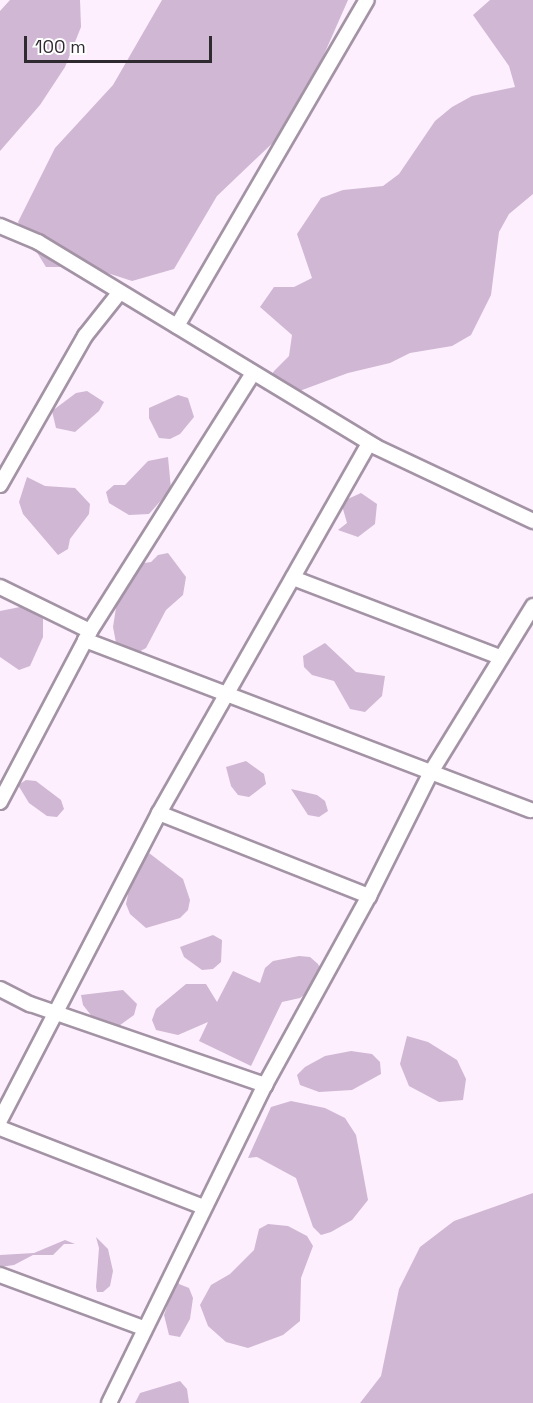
<!DOCTYPE html>
<html>
<head>
<meta charset="utf-8">
<style>
  body { margin:0 }
  #map { position:relative; width:533px; height:1403px; overflow:hidden; background:#fdeffe; font-family:"Space Grotesk",sans-serif }
  div>[style] { position:absolute }
  .green>* { inset:0; background:#d0b7d4 }
  .roads { filter:drop-shadow(2px 0 #a393a5) drop-shadow(-2px 0 #a393a5) drop-shadow(0 2px #a393a5) drop-shadow(0 -2px #a393a5) }
  .street>* { height:14px; margin:-7px; padding:0 7px; transform-origin:7px; border-radius:7px; background:#fff }
  span { translate:-50% -50%; white-space:nowrap; text-align:center; line-height:1.15; -webkit-text-stroke:4.5px #fff; paint-order:stroke }
  .scale { position:absolute; left:24px; top:36px; width:188px; height:27px; box-sizing:border-box; border:3px solid #2f2930; border-top:0; padding-left:8px; font-size:18px; line-height:21px; white-space:nowrap; color:#2f2930; -webkit-text-stroke:4px #fff; paint-order:stroke }
</style>
</head>
<body>
<div id="map">
  <div class="green">
    <i style="clip-path:polygon(10px 0,80px 0,81px 27px,65px 67px,40px 105px,0 151px,0 11px)"></i>
    <i style="clip-path:polygon(162px 0,348px 0,322px 59px,280px 136px,217px 196px,174px 269px,132px 281px,89px 267px,46px 267px,18px 222px,55px 148px,113px 85px)"></i>
    <i style="clip-path:polygon(490px 0,533px 0,533px 194px,509px 214px,499px 232px,491px 295px,471px 335px,452px 346px,410px 353px,390px 363px,348px 373px,286px 396px,263px 390px,274px 371px,289px 356px,292px 335px,260px 307px,274px 287px,294px 287px,312px 278px,297px 234px,321px 198px,343px 190px,383px 186px,399px 174px,435px 121px,452px 107px,472px 96px,515px 87px,509px 66px,473px 15px)"></i>
    <i style="clip-path:polygon(87px 391px,104px 402px,99px 411px,75px 432px,56px 428px,52px 411px,76px 393px)"></i>
    <i style="clip-path:polygon(178px 395px,188px 398px,194px 417px,180px 434px,170px 439px,159px 438px,149px 418px,149px 408px)"></i>
    <i style="clip-path:polygon(168px 457px,171px 489px,149px 514px,129px 515px,109px 503px,106px 492px,114px 485px,125px 485px,148px 461px)"></i>
    <i style="clip-path:polygon(27px 477px,45px 486px,75px 488px,90px 504px,89px 514px,70px 539px,68px 549px,58px 555px,23px 514px,19px 502px)"></i>
    <i style="clip-path:polygon(361px 493px,377px 504px,375px 524px,358px 537px,338px 530px,347px 523px,341px 502px)"></i>
    <i style="clip-path:polygon(168px 553px,186px 577px,183px 595px,166px 610px,146px 648px,137px 653px,117px 648px,113px 627px,118px 595px,126px 587px,130px 565px,151px 562px,158px 555px)"></i>
    <i style="clip-path:polygon(25px 606px,43px 617px,43px 637px,30px 666px,19px 670px,0 657px,0 611px)"></i>
    <i style="clip-path:polygon(325px 643px,356px 672px,385px 676px,382px 696px,365px 712px,350px 709px,334px 681px,312px 675px,304px 667px,303px 656px)"></i>
    <i style="clip-path:polygon(246px 761px,264px 774px,266px 784px,249px 797px,238px 795px,231px 786px,226px 767px)"></i>
    <i style="clip-path:polygon(26px 780px,36px 781px,61px 800px,64px 809px,57px 817px,47px 816px,29px 803px,18px 785px)"></i>
    <i style="clip-path:polygon(291px 789px,317px 795px,325px 801px,328px 811px,319px 817px,308px 815px)"></i>
    <i style="clip-path:polygon(149px 853px,183px 879px,190px 900px,188px 910px,180px 918px,146px 928px,130px 914px,126px 904px,131px 880px)"></i>
    <i style="clip-path:polygon(213px 935px,222px 940px,221px 962px,213px 969px,202px 970px,184px 957px,180px 947px)"></i>
    <i style="clip-path:polygon(299px 956px,310px 957px,318px 964px,323px 974px,319px 984px,300px 998px,282px 1002px,251px 1066px,199px 1041px,208px 1022px,178px 1035px,156px 1030px,152px 1020px,156px 1009px,186px 984px,206px 984px,217px 1002px,233px 971px,260px 983px,265px 968px,273px 961px)"></i>
    <i style="clip-path:polygon(123px 990px,137px 1004px,134px 1015px,116px 1028px,97px 1023px,83px 1005px,81px 995px)"></i>
    <i style="clip-path:polygon(407px 1036px,428px 1042px,457px 1060px,466px 1079px,463px 1100px,439px 1102px,409px 1086px,400px 1064px)"></i>
    <i style="clip-path:polygon(351px 1051px,372px 1054px,380px 1062px,381px 1074px,352px 1090px,319px 1092px,300px 1085px,297px 1075px,305px 1067px,325px 1056px)"></i>
    <i style="clip-path:polygon(291px 1101px,325px 1108px,345px 1118px,356px 1135px,368px 1200px,352px 1220px,331px 1232px,321px 1235px,313px 1227px,296px 1178px,257px 1157px,248px 1158px,271px 1107px)"></i>
    <i style="clip-path:polygon(533px 1193px,533px 1403px,360px 1403px,381px 1376px,399px 1289px,420px 1247px,454px 1221px)"></i>
    <i style="clip-path:polygon(268px 1224px,288px 1226px,307px 1236px,313px 1246px,301px 1278px,300px 1321px,283px 1335px,248px 1348px,226px 1342px,208px 1326px,200px 1305px,211px 1285px,230px 1274px,254px 1250px,259px 1229px)"></i>
    <i style="clip-path:polygon(96px 1237px,108px 1249px,113px 1271px,110px 1286px,103px 1292px,97px 1292px,96px 1287px,99px 1248px)"></i>
    <i style="clip-path:polygon(65px 1240px,75px 1244px,64px 1244px,53px 1255px,33px 1255px,14px 1265px,0 1267px,0 1255px,34px 1253px)"></i>
    <i style="clip-path:polygon(179px 1273px,179px 1284px,189px 1288px,193px 1298px,190px 1319px,180px 1337px,169px 1335px,164px 1315px)"></i>
    <i style="clip-path:polygon(180px 1381px,187px 1389px,189px 1403px,135px 1403px,140px 1393px)"></i>
  </div>
  <div class="roads">
    <div class="street">
      <i style="left:0;top:226px;width:41px;rotate:22.8deg"></i>
      <i style="left:38px;top:242px;width:395px;rotate:31.2deg"></i>
      <i style="left:376px;top:447px;width:174px;rotate:25.2deg"></i>
      <i style="left:177px;top:326px;width:377px;rotate:-59.8deg"></i>
      <i style="left:0;top:485px;width:172px;rotate:-60.3deg"></i>
      <i style="left:85px;top:336px;width:56px;rotate:-51.5deg"></i>
      <i style="left:293px;top:578px;width:222px;rotate:20.9deg"></i>
      <i style="left:0;top:587px;width:100px;rotate:26.1deg"></i>
      <i style="left:85px;top:640px;width:477px;rotate:20.9deg"></i>
      <i style="left:0;top:802px;width:193px;rotate:-62.2deg"></i>
      <i style="left:90px;top:631px;width:305px;rotate:-57.7deg"></i>
      <i style="left:159px;top:813px;width:226px;rotate:21.6deg"></i>
      <i style="left:0;top:989px;width:34px;rotate:27deg"></i>
      <i style="left:30px;top:1004px;width:249px;rotate:19deg"></i>
      <i style="left:0;top:1120px;width:346px;rotate:-62.6deg"></i>
      <i style="left:159px;top:813px;width:425px;rotate:-60.4deg"></i>
      <i style="left:0;top:1128px;width:219px;rotate:21.2deg"></i>
      <i style="left:0;top:1275px;width:153px;rotate:20.3deg"></i>
      <i style="left:109px;top:1403px;width:354px;rotate:-63.9deg"></i>
      <i style="left:265px;top:1085px;width:216px;rotate:-61.2deg"></i>
      <i style="left:369px;top:896px;width:139px;rotate:-63.4deg"></i>
      <i style="left:431px;top:772px;width:195px;rotate:-58.4deg"></i>
    </div>
  </div>
  <div class="scale">100 m</div>
</div>
</body>
</html>
